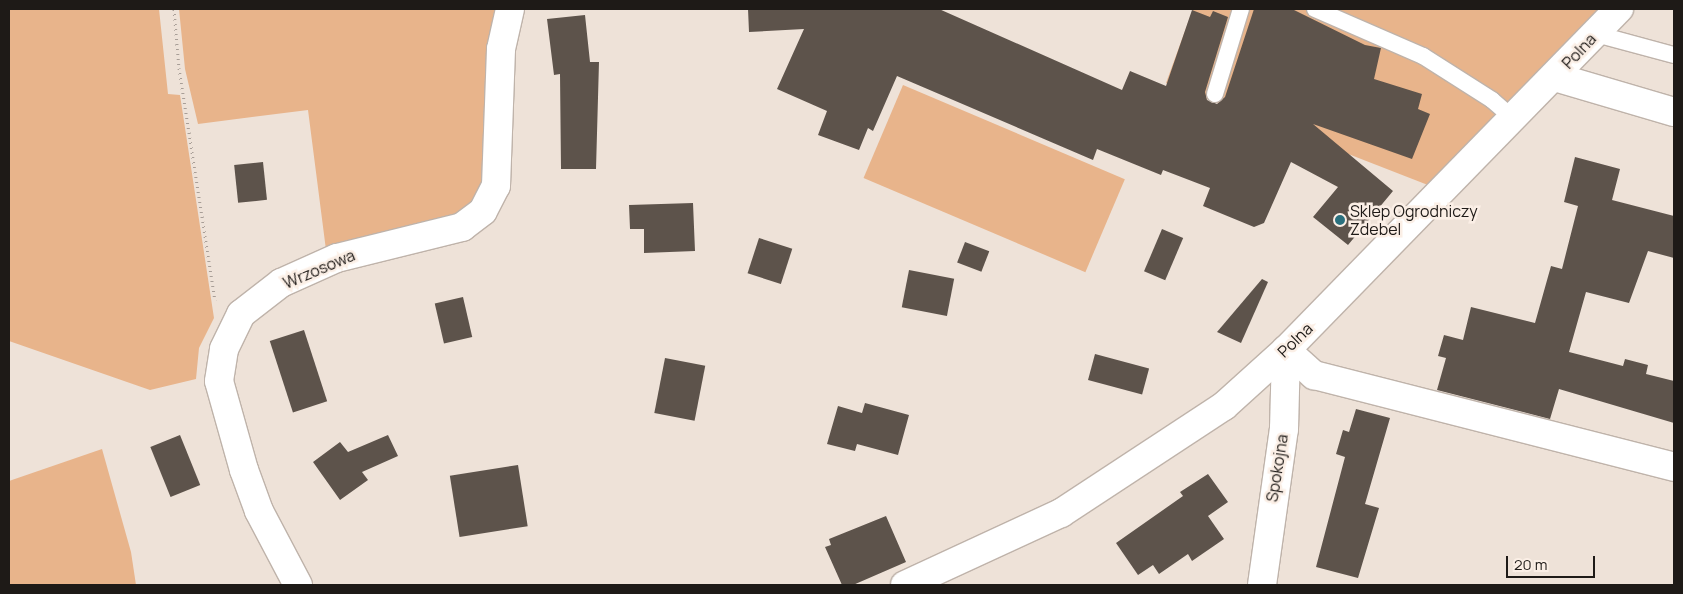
<!DOCTYPE html>
<html>
<head>
<meta charset="utf-8">
<style>
  body { margin:0 }
  #map { position:relative; width:1683px; height:594px; overflow:hidden; background:#eee2d8; font-family:Manrope,sans-serif }
  div>[style] { position:absolute }
  .green>* { inset:0; background:#e8b48b; transform-origin:0 0 }
  .building>* { inset:0; background:#5d534b; transform-origin:0 0 }
  .path>* { height:3px; margin-top:-1.5px; transform-origin:0; background:repeating-linear-gradient(90deg,#a89e97 0 1px,transparent 0 5px) }
  .roads { filter:drop-shadow(1px 0 #bfb3aa) drop-shadow(-1px 0 #bfb3aa) drop-shadow(0 1px #bfb3aa) drop-shadow(0 -1px #bfb3aa) }
  .service>* { height:16px; margin:-8px; padding:0 8px; transform-origin:8px; border-radius:8px; background:#fff }
  .minor>* { height:28px; margin:-14px; padding:0 14px; transform-origin:14px; border-radius:14px; background:#fff }
  .dots>* { width:14px; height:14px; translate:-50% -50%; box-sizing:border-box; border:2px solid #fbefe6; border-radius:50% }
  span { translate:-50% -50%; white-space:nowrap; text-align:center; line-height:1.15; -webkit-text-stroke:5px #fbefe6; paint-order:stroke }
  .street-label { font-size:16px; color:#1e1a17 }
  .poi-label { font-size:16px; color:#1e1a17 }
  .left { translate:0 -50%; text-align:left }
  .frame { position:absolute; inset:0; border:10px solid #1e1a17; pointer-events:none }
  .scale { position:absolute; left:1506px; top:556px; width:89px; height:22px; box-sizing:border-box; border:2px solid #1e1a17; border-top:0; padding-left:6px; font-size:15px; line-height:18px; white-space:nowrap; color:#1e1a17; -webkit-text-stroke:4px #fbefe6; paint-order:stroke }
</style>
</head>
<body>
<div id="map">
  <div class="green">
    <i style="clip-path:polygon(9px 9px,159px 9px,168px 94px,180px 95px,214px 318px,199px 348px,196px 379px,150px 390px,9px 341px)"></i>
    <i style="clip-path:polygon(179px 9px,500px 9px,490px 178px,481px 195px,457px 215px,326px 250px,308px 110px,198px 124px,185px 69px)"></i>
    <i style="clip-path:polygon(1193px 9px,1604px 9px,1433px 187px,1166px 83px)"></i>
    <i style="left:903px;top:85px;width:241px;height:101px;rotate:23deg"></i>
    <i style="clip-path:polygon(102px 449px,131px 552px,136px 585px,9px 585px,9px 481px)"></i>
  </div>
  <div class="building">
    <i style="clip-path:polygon(748px 9px,939px 9px,1122px 90px,1130px 71px,1166px 86px,1192px 10px,1210px 17px,1213px 11px,1228px 17px,1205px 92px,1207px 100px,1217px 104px,1225px 97px,1254px 9px,1292px 9px,1365px 45px,1381px 48px,1374px 79px,1422px 94px,1418px 109px,1430px 114px,1412px 159px,1313px 124px,1393px 191px,1348px 245px,1313px 217px,1338px 187px,1291px 162px,1264px 223px,1254px 227px,1203px 206px,1210px 188px,1163px 170px,1161px 175px,1097px 149px,1093px 160px,897px 76px,873px 131px,868px 128px,859px 150px,818px 135px,827px 111px,777px 89px,804px 29px,749px 32px)"></i>
    <i style="clip-path:polygon(585px 15px,590px 62px,599px 62px,596px 169px,561px 169px,560px 74px,554px 75px,547px 19px)"></i>
    <i style="clip-path:polygon(1575px 157px,1620px 169px,1612px 200px,1674px 216px,1674px 258px,1648px 251px,1629px 303px,1586px 292px,1569px 352px,1623px 366px,1625px 359px,1648px 365px,1646px 374px,1674px 381px,1674px 423px,1559px 389px,1550px 419px,1437px 390px,1446px 358px,1438px 356px,1444px 335px,1463px 340px,1471px 307px,1535px 323px,1551px 266px,1562px 269px,1578px 206px,1564px 202px)"></i>
    <i style="left:263px;top:162px;width:38px;height:29px;rotate:84deg"></i>
    <i style="clip-path:polygon(693px 203px,695px 251px,644px 253px,644px 229px,630px 229px,629px 205px)"></i>
    <i style="left:1162px;top:229px;width:23px;height:46px;rotate:23deg"></i>
    <i style="left:759px;top:238px;width:35px;height:37px;rotate:18deg"></i>
    <i style="left:965px;top:242px;width:26px;height:22px;rotate:21deg"></i>
    <i style="left:909px;top:270px;width:46px;height:38px;rotate:11deg"></i>
    <i style="clip-path:polygon(1262px 279px,1268px 282px,1241px 343px,1217px 332px)"></i>
    <i style="left:463px;top:297px;width:41px;height:29px;rotate:77deg"></i>
    <i style="left:304px;top:330px;width:75px;height:36px;rotate:72deg"></i>
    <i style="left:1095px;top:354px;width:56px;height:27px;rotate:15deg"></i>
    <i style="left:665px;top:358px;width:41px;height:56px;rotate:11deg"></i>
    <i style="clip-path:polygon(865px 403px,909px 415px,898px 455px,857px 444px,855px 451px,827px 444px,838px 406px,862px 413px)"></i>
    <i style="clip-path:polygon(1356px 409px,1390px 418px,1365px 504px,1379px 508px,1358px 578px,1316px 567px,1345px 457px,1336px 454px,1343px 430px,1349px 432px)"></i>
    <i style="left:180px;top:435px;width:54px;height:32px;rotate:68deg"></i>
    <i style="clip-path:polygon(388px 435px,398px 456px,362px 472px,368px 480px,340px 500px,313px 462px,340px 442px,348px 452px)"></i>
    <i style="left:518px;top:465px;width:62px;height:69px;rotate:81deg"></i>
    <i style="clip-path:polygon(1208px 474px,1228px 502px,1208px 516px,1224px 539px,1192px 561px,1188px 554px,1159px 574px,1153px 565px,1138px 575px,1116px 543px,1183px 496px,1180px 492px)"></i>
    <i style="clip-path:polygon(886px 516px,906px 562px,853px 585px,842px 585px,825px 547px,831px 545px,829px 539px)"></i>
  </div>
  <div class="path">
    <i style="left:174px;top:9px;width:59px;rotate:85.2deg"></i>
    <i style="left:179px;top:68px;width:235px;rotate:81.2deg"></i>
  </div>
  <div class="roads">
    <div class="service">
      <i style="left:1315px;top:9px;width:118px;rotate:23.5deg"></i>
      <i style="left:1423px;top:56px;width:82px;rotate:32.5deg"></i>
      <i style="left:1492px;top:100px;width:29px;rotate:41deg"></i>
      <i style="left:1596px;top:34px;width:81px;rotate:15.1deg"></i>
      <i style="left:1215px;top:94px;width:89px;rotate:-73deg"></i>
    </div>
    <div class="minor">
      <i style="left:1555px;top:77px;width:124px;rotate:16.4deg"></i>
      <i style="left:1286px;top:350px;width:38px;rotate:42deg"></i>
      <i style="left:1314px;top:375px;width:372px;rotate:14.3deg"></i>
      <i style="left:298px;top:585px;width:84px;rotate:-117.8deg"></i>
      <i style="left:259px;top:511px;width:44px;rotate:-110.1deg"></i>
      <i style="left:244px;top:470px;width:92px;rotate:-105.7deg"></i>
      <i style="left:219px;top:381px;width:32px;rotate:-81deg"></i>
      <i style="left:224px;top:349px;width:39px;rotate:-64deg"></i>
      <i style="left:241px;top:314px;width:51px;rotate:-37.8deg"></i>
      <i style="left:281px;top:283px;width:61px;rotate:-24.1deg"></i>
      <i style="left:337px;top:258px;width:129px;rotate:-13.9deg"></i>
      <i style="left:462px;top:227px;width:26px;rotate:-37deg"></i>
      <i style="left:483px;top:211px;width:28px;rotate:-63deg"></i>
      <i style="left:496px;top:186px;width:137px;rotate:-87.9deg"></i>
      <i style="left:501px;top:49px;width:41px;rotate:-77.3deg"></i>
      <i style="left:905px;top:585px;width:172px;rotate:-24.8deg"></i>
      <i style="left:1061px;top:513px;width:195px;rotate:-33.3deg"></i>
      <i style="left:1224px;top:406px;width:84px;rotate:-42.1deg"></i>
      <i style="left:1286px;top:350px;width:477px;rotate:-45.7deg"></i>
      <i style="left:1262px;top:585px;width:158px;rotate:-82deg"></i>
      <i style="left:1284px;top:429px;width:79px;rotate:-88.5deg"></i>
    </div>
  </div>
  <div class="dots">
    <i style="left:1340px;top:220px;background:#2a707e"></i>
  </div>
  <div class="street-label">
    <span style="left:1579px;top:51px;rotate:-47deg">Polna</span>
    <span style="left:319px;top:269px;rotate:-23deg">Wrzosowa</span>
    <span style="left:1295px;top:340px;rotate:-44deg">Polna</span>
    <span style="left:1277px;top:468px;rotate:-81deg">Spokojna</span>
  </div>
  <div class="poi-label">
    <span class="left" style="left:1350px;top:220px">Sklep Ogrodniczy<br>Zdebel</span>
  </div>
  <div class="frame"></div>
  <div class="scale">20 m</div>
</div>
</body>
</html>
